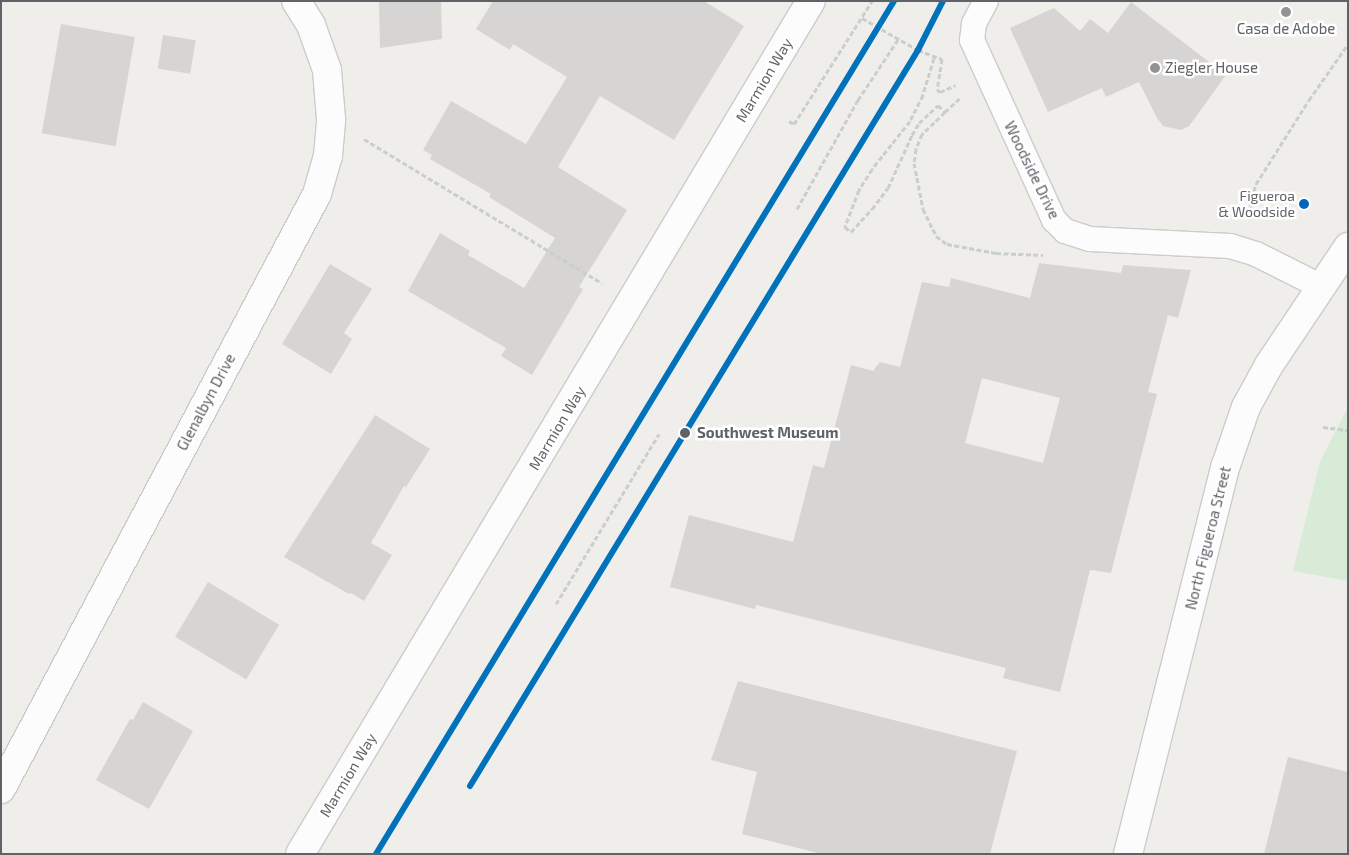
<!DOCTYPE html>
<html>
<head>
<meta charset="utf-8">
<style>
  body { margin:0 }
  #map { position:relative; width:1349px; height:855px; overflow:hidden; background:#efeeea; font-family:"Exo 2",sans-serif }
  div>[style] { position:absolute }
  .green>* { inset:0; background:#d8ebd6 }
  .building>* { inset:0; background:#d6d5d3; transform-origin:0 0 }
  .path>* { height:3px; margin-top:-1.5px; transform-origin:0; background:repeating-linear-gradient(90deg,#cacfcc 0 5px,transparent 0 7.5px) }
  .roads { filter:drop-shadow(1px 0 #cbcccc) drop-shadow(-1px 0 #cbcccc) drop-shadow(0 1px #cbcccc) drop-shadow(0 -1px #cbcccc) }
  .service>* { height:24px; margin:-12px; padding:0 12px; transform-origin:12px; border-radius:12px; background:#fdfcfc }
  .minor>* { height:28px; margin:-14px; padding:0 14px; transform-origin:14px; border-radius:14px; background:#fdfcfc }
  .tertiary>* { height:28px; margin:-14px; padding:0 14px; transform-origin:14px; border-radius:14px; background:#fdfcfc }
  .secondary>* { height:28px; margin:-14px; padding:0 14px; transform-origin:14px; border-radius:14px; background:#fdfcfc }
  .rail-1>* { height:6px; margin:-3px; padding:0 3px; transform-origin:3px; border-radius:3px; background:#0072bc }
  .dots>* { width:14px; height:14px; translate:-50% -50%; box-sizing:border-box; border:2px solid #fff; border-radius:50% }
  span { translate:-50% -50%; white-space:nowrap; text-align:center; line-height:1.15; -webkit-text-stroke:5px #fff; paint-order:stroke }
  .bus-label { font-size:14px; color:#5f6368 }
  .right { translate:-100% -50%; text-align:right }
  .poi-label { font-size:15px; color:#5f6368 }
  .left { translate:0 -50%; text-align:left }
  .street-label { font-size:15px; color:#5f6368 }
  .stop-label { font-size:15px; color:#5f6368; font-weight:700 }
  .frame { position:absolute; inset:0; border:2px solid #5f6368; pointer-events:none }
</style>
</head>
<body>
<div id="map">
  <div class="green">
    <i style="clip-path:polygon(1348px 407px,1348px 581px,1293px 571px,1320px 462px)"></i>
  </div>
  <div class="building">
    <i style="clip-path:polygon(379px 1px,441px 1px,442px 39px,380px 48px)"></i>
    <i style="clip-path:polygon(493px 1px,704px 1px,744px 26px,674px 140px,600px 96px,558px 167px,627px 210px,579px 287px,583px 289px,532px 375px,501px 356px,506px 348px,408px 291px,440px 233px,470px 251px,468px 255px,524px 288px,555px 238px,489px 197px,491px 194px,430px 159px,432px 155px,423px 150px,451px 101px,526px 144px,567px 77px,513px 44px,510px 50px,476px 29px)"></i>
    <i style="clip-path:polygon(1131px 2px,1226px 75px,1195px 118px,1189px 126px,1181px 130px,1163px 126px,1157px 118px,1139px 82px,1106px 97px,1102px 88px,1048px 112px,1010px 28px,1054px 8px,1080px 31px,1090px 19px,1108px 33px)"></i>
    <i style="left:61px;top:24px;width:75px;height:111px;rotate:10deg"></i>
    <i style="left:163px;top:35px;width:33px;height:34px;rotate:9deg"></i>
    <i style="clip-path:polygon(evenodd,1039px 263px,1121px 273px,1123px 265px,1191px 270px,1178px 318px,1168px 315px,1148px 392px,1157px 394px,1111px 573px,1090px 570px,1060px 692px,1003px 678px,1006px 668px,756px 605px,755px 609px,670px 587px,689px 515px,793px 542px,813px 465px,824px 468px,851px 365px,873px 371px,880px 362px,900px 367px,922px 282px,949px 287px,951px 278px,1030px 298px,1039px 263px,982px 378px,1060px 398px,1043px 463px,965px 443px,982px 378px)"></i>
    <i style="clip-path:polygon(330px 264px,372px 289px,344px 333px,352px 339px,331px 374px,282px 344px)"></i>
    <i style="clip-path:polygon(375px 415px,430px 449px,406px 487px,404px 486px,371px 543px,392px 555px,364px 601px,351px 593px,349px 594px,284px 557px)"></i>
    <i style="left:208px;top:582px;width:83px;height:64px;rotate:31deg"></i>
    <i style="clip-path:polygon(738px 681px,1017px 751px,990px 854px,822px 854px,742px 834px,757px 772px,711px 760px)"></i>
    <i style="clip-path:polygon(143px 702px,193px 731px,149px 809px,96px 780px,130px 719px,133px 720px)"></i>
    <i style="clip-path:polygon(1288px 757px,1348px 772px,1348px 854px,1264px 854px)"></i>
  </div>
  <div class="path">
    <i style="left:862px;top:18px;width:64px;rotate:29.7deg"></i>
    <i style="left:918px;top:50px;width:26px;rotate:21deg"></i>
    <i style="left:942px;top:59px;width:30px;rotate:99deg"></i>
    <i style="left:937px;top:89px;width:4px;rotate:45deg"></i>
    <i style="left:940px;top:92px;width:17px;rotate:-24deg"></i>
    <i style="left:934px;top:58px;width:39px;rotate:107deg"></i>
    <i style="left:923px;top:95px;width:29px;rotate:117deg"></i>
    <i style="left:910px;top:121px;width:61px;rotate:128.4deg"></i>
    <i style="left:872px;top:169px;width:25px;rotate:122deg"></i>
    <i style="left:859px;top:190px;width:40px;rotate:111deg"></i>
    <i style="left:845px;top:227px;width:8px;rotate:40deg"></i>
    <i style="left:851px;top:232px;width:31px;rotate:-48deg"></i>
    <i style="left:872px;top:209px;width:26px;rotate:-53deg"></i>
    <i style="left:888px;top:188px;width:58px;rotate:-65.6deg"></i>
    <i style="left:912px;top:135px;width:14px;rotate:-60deg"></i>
    <i style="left:919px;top:123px;width:26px;rotate:-43deg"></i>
    <i style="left:938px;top:105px;width:10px;rotate:45deg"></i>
    <i style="left:945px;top:112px;width:32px;rotate:136deg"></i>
    <i style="left:922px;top:134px;width:16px;rotate:112deg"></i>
    <i style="left:916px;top:149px;width:14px;rotate:98deg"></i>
    <i style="left:914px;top:163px;width:47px;rotate:78.9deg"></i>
    <i style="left:923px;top:209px;width:30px;rotate:64deg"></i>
    <i style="left:936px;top:236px;width:14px;rotate:36deg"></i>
    <i style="left:947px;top:244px;width:50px;rotate:10.4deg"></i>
    <i style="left:996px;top:253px;width:47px;rotate:2.4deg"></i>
    <i style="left:945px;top:112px;width:22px;rotate:-43deg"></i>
    <i style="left:789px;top:121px;width:6px;rotate:31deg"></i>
    <i style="left:794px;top:124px;width:146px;rotate:-57.6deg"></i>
    <i style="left:364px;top:139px;width:278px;rotate:31.2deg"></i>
    <i style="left:797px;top:209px;width:125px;rotate:-60.8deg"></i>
    <i style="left:858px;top:100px;width:74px;rotate:-56.5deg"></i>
    <i style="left:1251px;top:219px;width:13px;rotate:-94deg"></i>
    <i style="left:1250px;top:206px;width:23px;rotate:-75deg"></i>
    <i style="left:1256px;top:184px;width:99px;rotate:-57.8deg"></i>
    <i style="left:1309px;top:100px;width:68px;rotate:-55.1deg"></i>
    <i style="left:1323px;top:427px;width:25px;rotate:7deg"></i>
    <i style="left:556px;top:604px;width:199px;rotate:-58.8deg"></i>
  </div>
  <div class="roads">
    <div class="service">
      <i style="left:986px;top:1px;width:26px;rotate:118deg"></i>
      <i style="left:974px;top:24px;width:16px;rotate:97deg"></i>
      <i style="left:972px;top:40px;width:198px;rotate:65.5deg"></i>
      <i style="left:1054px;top:220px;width:16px;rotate:45deg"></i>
      <i style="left:1065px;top:231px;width:26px;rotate:18deg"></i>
      <i style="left:1090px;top:239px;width:140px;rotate:2.9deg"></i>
      <i style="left:1230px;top:246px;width:27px;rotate:17deg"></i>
      <i style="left:1256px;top:254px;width:72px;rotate:26.6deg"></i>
    </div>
    <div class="minor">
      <i style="left:1px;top:789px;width:674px;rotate:-62.03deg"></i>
      <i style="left:317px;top:194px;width:40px;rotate:-74deg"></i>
      <i style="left:328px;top:156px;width:37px;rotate:-85deg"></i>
      <i style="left:331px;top:119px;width:49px;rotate:-94.7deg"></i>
      <i style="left:327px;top:70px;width:48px;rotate:-109.6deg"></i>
      <i style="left:311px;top:25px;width:28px;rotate:-122deg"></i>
    </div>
    <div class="tertiary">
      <i style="left:300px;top:854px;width:994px;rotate:-59.08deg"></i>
    </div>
    <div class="secondary">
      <i style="left:1128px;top:854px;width:401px;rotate:-75.9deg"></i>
      <i style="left:1226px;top:465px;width:61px;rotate:-71deg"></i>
      <i style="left:1246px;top:407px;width:48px;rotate:-61.3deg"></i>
      <i style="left:1269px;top:365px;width:142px;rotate:-56.2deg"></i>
    </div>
  </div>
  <div class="rail-1">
    <i style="left:470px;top:786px;width:862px;rotate:-58.67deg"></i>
    <i style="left:918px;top:50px;width:55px;rotate:-63deg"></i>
    <i style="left:376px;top:854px;width:998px;rotate:-58.73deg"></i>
  </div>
  <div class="dots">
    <i style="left:1286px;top:12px;background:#919496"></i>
    <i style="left:1155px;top:68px;background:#919496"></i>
    <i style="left:1304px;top:204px;background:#0065bd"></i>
    <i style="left:685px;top:433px;background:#5f6368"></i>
  </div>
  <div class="bus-label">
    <span class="right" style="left:1295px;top:204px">Figueroa<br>&amp; Woodside</span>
  </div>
  <div class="poi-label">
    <span style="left:1286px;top:29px">Casa de Adobe</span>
    <span class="left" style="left:1165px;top:68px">Ziegler House</span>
  </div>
  <div class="street-label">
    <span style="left:764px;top:80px;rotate:-59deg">Marmion Way</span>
    <span style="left:1032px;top:170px;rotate:64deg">Woodside Drive</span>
    <span style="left:206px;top:402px;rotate:-62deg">Glenalbyn Drive</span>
    <span style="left:557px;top:428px;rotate:-59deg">Marmion Way</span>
    <span style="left:1208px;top:538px;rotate:-76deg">North Figueroa Street</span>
    <span style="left:348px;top:775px;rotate:-59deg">Marmion Way</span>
  </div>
  <div class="stop-label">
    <span class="left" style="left:697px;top:433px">Southwest Museum</span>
  </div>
  <div class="frame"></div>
</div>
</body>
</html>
